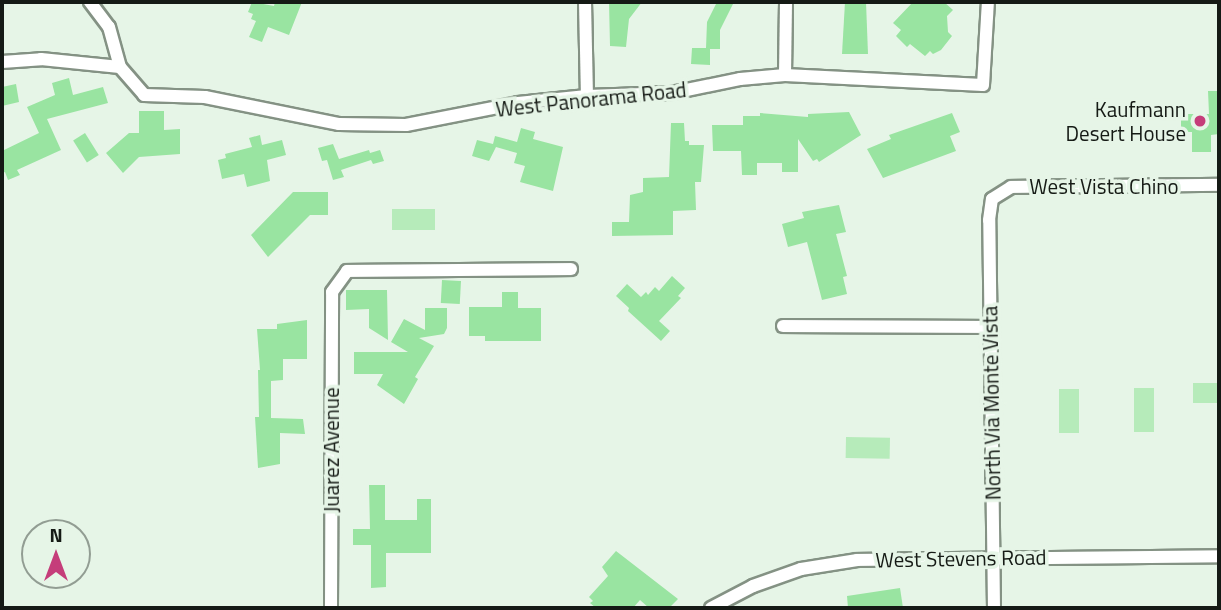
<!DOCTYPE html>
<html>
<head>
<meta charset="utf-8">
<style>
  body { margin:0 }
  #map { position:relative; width:1221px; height:610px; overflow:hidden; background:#e6f5e7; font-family:"Titillium Web",sans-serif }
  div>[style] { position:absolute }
  .green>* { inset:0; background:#b6ebba; transform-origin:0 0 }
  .building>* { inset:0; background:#99e4a1; transform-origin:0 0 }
  .roads { filter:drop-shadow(2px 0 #849284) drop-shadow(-2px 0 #849284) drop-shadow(0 2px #849284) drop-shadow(0 -2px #849284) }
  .street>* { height:12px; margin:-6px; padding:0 6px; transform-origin:6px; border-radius:6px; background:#fff }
  .dots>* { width:19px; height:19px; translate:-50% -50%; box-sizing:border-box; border:4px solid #e6f5e7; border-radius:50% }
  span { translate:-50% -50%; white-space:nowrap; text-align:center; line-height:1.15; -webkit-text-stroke:7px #e6f5e7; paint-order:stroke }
  .street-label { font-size:21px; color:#151a15 }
  .poi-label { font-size:21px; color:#151a15 }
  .right { translate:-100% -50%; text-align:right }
  .frame { position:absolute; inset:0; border:4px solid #151a15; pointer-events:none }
  .north { position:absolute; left:21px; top:519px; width:70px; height:70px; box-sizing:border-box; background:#e6f5e7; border:2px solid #929d93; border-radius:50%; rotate:0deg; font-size:19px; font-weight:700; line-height:28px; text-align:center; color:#151a15 }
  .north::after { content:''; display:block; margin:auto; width:24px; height:32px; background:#c53d7a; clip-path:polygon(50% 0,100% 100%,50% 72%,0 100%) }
</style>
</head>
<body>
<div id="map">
  <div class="green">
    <i style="left:392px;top:209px;width:43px;height:21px"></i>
    <i style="left:1193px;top:383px;width:26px;height:20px"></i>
    <i style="left:1134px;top:388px;width:20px;height:44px"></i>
    <i style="left:1059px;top:389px;width:20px;height:44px"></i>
    <i style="left:846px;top:437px;width:44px;height:21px;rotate:1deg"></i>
  </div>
  <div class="building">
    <i style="clip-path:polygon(252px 2px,274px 6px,275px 2px,302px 2px,289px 35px,268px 27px,262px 42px,249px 37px,256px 21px,251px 19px,253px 14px,248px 12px)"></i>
    <i style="clip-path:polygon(609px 2px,642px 2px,629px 19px,626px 47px,610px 46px)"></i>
    <i style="clip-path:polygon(717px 2px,734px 2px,720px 30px,720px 49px,710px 49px,710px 65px,691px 64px,692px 48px,706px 48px,707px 22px)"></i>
    <i style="clip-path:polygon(845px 2px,866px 2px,868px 54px,842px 54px)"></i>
    <i style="clip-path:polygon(913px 2px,944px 2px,953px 10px,947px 16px,948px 32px,952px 36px,941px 50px,933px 54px,930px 51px,925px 56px,910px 44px,907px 47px,896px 36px,901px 30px,893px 23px)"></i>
    <i style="clip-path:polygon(69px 78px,73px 95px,103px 87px,108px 103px,47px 119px,61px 150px,17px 170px,20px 175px,8px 180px,5px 172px,2px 173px,2px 151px,39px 133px,27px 107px,55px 95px,52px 83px)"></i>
    <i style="clip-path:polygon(16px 84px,19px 102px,2px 106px,2px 87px)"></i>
    <i style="clip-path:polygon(1208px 91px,1219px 91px,1219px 134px,1211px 135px,1211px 152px,1192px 152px,1192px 132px,1181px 132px,1181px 114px,1209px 114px)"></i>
    <i style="clip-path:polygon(139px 111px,164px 111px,164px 130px,180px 129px,180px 154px,139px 157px,123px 173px,106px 153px,129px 133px,139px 133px)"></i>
    <i style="clip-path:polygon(849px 112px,861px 135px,819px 162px,817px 159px,813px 161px,798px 139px,798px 172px,782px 172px,782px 163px,757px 163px,757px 175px,742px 175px,741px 151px,713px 151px,712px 125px,743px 125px,743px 116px,760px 116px,760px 113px,808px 117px,808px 114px)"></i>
    <i style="clip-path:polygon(952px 113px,960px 132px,950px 136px,956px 151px,883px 178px,867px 149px,891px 139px,889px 135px)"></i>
    <i style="clip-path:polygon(671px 123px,684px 123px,685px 141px,689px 141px,689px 145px,704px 145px,701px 182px,695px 182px,696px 210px,673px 211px,673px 235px,612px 236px,612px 222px,629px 222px,630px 195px,643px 192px,643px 178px,669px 177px)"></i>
    <i style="clip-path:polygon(521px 128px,535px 132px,533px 139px,563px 147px,553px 191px,520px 182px,525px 166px,514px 163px,517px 153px,496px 147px,489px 161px,472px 156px,477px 140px,493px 144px,495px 136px,517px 142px)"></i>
    <i style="left:85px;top:133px;width:26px;height:14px;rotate:58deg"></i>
    <i style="clip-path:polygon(260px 135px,262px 145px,282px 140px,286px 155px,267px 160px,270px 181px,247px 187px,244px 174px,222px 179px,218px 160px,226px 158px,225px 154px,252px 147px,249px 138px)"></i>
    <i style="clip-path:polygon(333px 144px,339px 159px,369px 150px,370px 153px,380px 150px,384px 161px,373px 164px,371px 160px,341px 170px,344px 177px,333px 180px,327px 160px,322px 161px,318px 148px)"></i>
    <i style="clip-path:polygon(293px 192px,328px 192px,328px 215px,310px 215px,268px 257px,251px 235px)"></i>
    <i style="clip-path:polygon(839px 205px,846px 232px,836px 234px,847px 276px,843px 277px,847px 294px,822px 300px,807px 242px,788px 247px,782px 224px,804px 218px,802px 212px)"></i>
    <i style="clip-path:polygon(672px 276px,685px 288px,678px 296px,681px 298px,659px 321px,670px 331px,661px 341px,628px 311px,629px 308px,616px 296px,627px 284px,641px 297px,646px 292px,648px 295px,655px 287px,659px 291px)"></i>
    <i style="left:442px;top:280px;width:19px;height:23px;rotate:3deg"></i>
    <i style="clip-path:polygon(346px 290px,387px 290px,388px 340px,369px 328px,369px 309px,346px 310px)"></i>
    <i style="clip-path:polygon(502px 292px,518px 292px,518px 308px,541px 308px,541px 341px,485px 341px,485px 336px,469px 336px,469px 307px,502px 307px)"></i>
    <i style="clip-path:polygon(425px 308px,447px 308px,447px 328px,444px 334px,419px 338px,434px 346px,415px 377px,418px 379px,404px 404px,377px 385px,383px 374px,354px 374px,354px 352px,408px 352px,391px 342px,404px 319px,425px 330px)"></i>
    <i style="clip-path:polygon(307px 320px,307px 359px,283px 359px,283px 380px,271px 381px,271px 418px,303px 419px,305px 434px,280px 433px,280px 464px,258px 468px,255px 417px,259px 417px,258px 370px,260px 370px,257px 329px,277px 329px,277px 324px)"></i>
    <i style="clip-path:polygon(369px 485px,385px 485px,385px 520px,417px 520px,417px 499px,431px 499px,431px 553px,386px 553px,386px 587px,371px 588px,371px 545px,353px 545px,353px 529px,370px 529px)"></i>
    <i style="clip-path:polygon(616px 551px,678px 599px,669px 608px,649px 608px,640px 600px,633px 608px,596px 608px,590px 603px,593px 601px,589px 597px,608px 576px,602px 567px)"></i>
    <i style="clip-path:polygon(900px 588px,903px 608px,848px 608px,847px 596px)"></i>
  </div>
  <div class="roads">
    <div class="street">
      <i style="left:90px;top:2px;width:31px;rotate:53deg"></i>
      <i style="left:109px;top:27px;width:41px;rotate:74.6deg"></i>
      <i style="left:120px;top:67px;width:37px;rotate:49deg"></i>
      <i style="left:144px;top:95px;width:61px;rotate:1.9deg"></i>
      <i style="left:205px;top:97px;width:137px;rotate:11.4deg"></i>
      <i style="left:339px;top:124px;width:67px;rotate:0.9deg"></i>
      <i style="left:406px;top:125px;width:114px;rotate:-11.1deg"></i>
      <i style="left:518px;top:103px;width:69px;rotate:-5.8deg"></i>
      <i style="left:587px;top:96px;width:85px;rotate:-2deg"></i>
      <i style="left:672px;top:93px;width:69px;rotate:-11.6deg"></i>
      <i style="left:740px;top:79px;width:45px;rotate:-5.1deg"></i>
      <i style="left:785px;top:75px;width:198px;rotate:2.9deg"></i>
      <i style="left:983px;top:85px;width:83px;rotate:-86.6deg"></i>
      <i style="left:585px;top:2px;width:94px;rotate:88.8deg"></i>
      <i style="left:2px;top:62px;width:39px;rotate:-4deg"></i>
      <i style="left:41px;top:59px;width:79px;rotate:5.8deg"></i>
      <i style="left:785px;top:75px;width:73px;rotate:-89.2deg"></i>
      <i style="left:783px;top:326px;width:208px;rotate:0.3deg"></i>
      <i style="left:331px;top:608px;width:316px;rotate:-89.8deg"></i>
      <i style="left:332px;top:292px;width:26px;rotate:-54deg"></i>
      <i style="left:347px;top:271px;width:224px;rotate:-0.5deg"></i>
      <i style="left:711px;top:608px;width:47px;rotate:-27.6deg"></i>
      <i style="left:753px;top:586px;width:51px;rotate:-19.5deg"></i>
      <i style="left:801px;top:569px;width:57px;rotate:-9.1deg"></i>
      <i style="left:857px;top:560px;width:362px;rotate:-0.6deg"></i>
      <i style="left:994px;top:608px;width:388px;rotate:-90.7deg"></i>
      <i style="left:989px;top:220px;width:21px;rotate:-82deg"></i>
      <i style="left:992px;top:199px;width:22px;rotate:-32deg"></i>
      <i style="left:1011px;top:187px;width:208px;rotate:-0.6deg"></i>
    </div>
  </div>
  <div class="dots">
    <i style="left:1200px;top:121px;background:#c53d7a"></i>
  </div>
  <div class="street-label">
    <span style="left:591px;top:99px;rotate:-6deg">West Panorama Road</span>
    <span style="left:1104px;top:186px">West Vista Chino</span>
    <span style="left:991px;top:403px;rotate:-91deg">North Via Monte Vista</span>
    <span style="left:331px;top:450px;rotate:-90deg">Juarez Avenue</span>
    <span style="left:961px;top:558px;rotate:-1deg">West Stevens Road</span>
  </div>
  <div class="poi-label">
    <span class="right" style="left:1186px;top:121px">Kaufmann<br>Desert House</span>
  </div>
  <div class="frame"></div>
  <div class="north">N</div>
</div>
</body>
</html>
